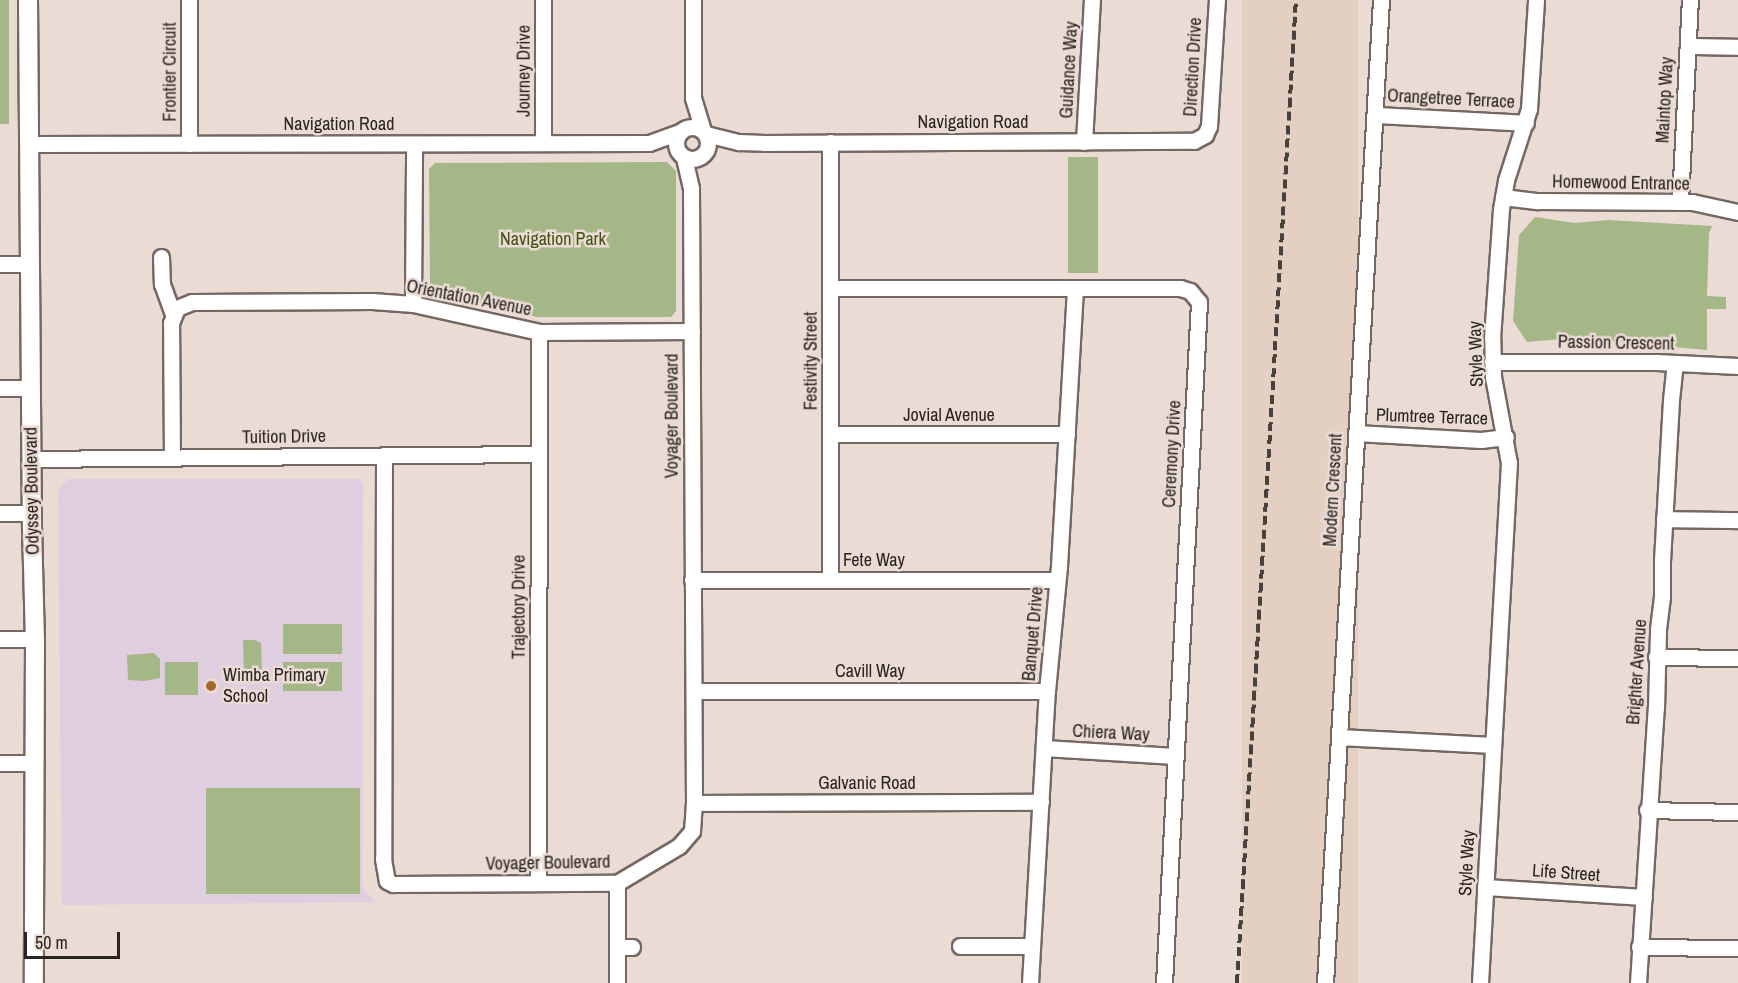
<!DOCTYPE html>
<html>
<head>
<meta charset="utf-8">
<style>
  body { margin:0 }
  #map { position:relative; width:1738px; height:983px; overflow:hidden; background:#eadbd4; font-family:"Archivo Narrow",sans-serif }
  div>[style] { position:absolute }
  .built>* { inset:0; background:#e4cfc3; transform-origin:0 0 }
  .education>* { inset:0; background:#dfcee0 }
  .green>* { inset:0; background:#a5b787; transform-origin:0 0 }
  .roads { filter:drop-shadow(2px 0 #756862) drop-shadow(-2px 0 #756862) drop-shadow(0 2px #756862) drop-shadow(0 -2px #756862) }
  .minor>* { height:15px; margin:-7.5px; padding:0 7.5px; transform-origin:7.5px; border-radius:7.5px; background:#fff }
  .minor>.ring { margin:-7.5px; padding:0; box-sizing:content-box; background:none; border:15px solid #fff; border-radius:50% }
  .tertiary>* { height:18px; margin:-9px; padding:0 9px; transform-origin:9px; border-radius:9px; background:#fff }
  .rail>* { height:4px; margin-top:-2px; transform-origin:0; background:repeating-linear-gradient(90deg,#48423e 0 9px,transparent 0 13.5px) }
  .dots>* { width:16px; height:16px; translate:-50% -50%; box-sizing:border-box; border:3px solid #eadbd4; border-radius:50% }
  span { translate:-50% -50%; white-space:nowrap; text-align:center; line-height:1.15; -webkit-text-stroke:5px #eadbd4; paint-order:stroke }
  .street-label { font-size:18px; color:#292421 }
  .park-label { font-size:18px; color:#405311 }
  .poi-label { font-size:18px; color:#292421 }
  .left { translate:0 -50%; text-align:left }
  .scale { position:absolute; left:24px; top:932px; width:96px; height:27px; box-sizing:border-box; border:3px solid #292421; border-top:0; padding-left:8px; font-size:18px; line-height:21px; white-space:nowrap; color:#292421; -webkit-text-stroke:4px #eadbd4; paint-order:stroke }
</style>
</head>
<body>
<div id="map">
  <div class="built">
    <i style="left:1242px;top:0;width:116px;height:985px"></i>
  </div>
  <div class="education">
    <i style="clip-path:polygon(68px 479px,358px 479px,363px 483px,362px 881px,364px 890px,375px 902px,62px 905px,58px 490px)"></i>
  </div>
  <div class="green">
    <i style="left:0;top:0;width:9px;height:124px"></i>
    <i style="left:1068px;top:157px;width:30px;height:116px"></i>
    <i style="clip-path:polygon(667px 162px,676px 171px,676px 311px,671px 317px,537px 317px,435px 294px,430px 287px,429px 169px,435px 163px)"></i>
    <i style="clip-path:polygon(1535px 217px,1574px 223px,1609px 220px,1712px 226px,1709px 233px,1707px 296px,1726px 297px,1726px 309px,1707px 309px,1707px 350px,1574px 338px,1527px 342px,1513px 321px,1519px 235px)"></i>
    <i style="left:342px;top:624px;width:30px;height:59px;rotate:90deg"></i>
    <i style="clip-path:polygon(243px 640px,255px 640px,261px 643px,262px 675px,259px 676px,244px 677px)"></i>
    <i style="clip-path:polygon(154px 653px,160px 659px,160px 678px,144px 681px,128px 680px,127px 655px)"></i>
    <i style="left:165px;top:662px;width:33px;height:33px"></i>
    <i style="left:342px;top:662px;width:29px;height:59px;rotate:90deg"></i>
    <i style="left:206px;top:788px;width:154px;height:106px"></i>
  </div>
  <div class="roads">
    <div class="minor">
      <i style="left:189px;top:0;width:144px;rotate:90deg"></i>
      <i style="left:543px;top:0;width:143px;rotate:90deg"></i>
      <i style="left:693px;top:0;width:98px;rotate:90deg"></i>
      <i style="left:693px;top:98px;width:34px;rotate:73deg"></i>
      <i style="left:1688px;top:46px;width:50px;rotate:1.1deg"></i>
      <i style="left:1375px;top:115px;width:151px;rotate:3deg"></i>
      <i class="ring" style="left:676px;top:127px;width:17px;height:17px"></i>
      <i style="left:706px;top:134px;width:34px;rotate:14deg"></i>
      <i style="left:739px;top:142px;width:25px;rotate:2deg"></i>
      <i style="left:764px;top:143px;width:430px;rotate:-0.3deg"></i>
      <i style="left:1194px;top:141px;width:13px;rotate:-29deg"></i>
      <i style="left:1205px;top:135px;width:10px;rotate:-66deg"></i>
      <i style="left:1209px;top:126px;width:126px;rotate:-86.4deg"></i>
      <i style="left:830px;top:142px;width:438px;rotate:90deg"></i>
      <i style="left:1084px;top:142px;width:142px;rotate:-86.8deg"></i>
      <i style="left:28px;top:144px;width:621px;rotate:-0.09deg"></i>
      <i style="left:649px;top:143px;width:33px;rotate:-20deg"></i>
      <i style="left:1503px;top:197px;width:35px;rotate:7deg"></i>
      <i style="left:1538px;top:201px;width:154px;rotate:0.4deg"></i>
      <i style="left:1692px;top:202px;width:47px;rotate:12.3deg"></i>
      <i style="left:1680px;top:202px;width:202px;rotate:-87.2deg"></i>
      <i style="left:161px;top:257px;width:27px;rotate:88deg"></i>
      <i style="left:162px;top:284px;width:33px;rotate:70deg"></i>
      <i style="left:0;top:264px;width:31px"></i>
      <i style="left:830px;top:288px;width:350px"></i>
      <i style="left:1180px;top:288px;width:10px;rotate:17deg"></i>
      <i style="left:1190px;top:291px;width:14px;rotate:51deg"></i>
      <i style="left:1199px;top:302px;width:682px;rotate:92.94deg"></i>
      <i style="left:413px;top:304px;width:160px;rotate:-89.6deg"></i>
      <i style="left:1492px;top:362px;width:164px"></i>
      <i style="left:1656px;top:362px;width:82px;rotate:2.8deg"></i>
      <i style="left:0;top:388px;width:31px"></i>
      <i style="left:1356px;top:433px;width:125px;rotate:3.2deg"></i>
      <i style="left:1481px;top:440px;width:25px;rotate:-7deg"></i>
      <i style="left:830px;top:434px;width:237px"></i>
      <i style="left:384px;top:455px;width:404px;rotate:90.1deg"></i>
      <i style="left:383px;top:859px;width:22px;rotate:80deg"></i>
      <i style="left:387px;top:881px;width:7px;rotate:27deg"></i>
      <i style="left:393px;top:884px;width:224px;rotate:-0.3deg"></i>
      <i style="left:617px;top:883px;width:72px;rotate:-30.8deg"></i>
      <i style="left:679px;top:846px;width:20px;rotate:-49deg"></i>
      <i style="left:692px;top:831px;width:28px;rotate:-86deg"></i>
      <i style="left:694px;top:803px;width:615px;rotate:-90.28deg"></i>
      <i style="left:691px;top:188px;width:32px;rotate:-103deg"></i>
      <i style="left:172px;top:458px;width:135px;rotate:-90.4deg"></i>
      <i style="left:171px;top:323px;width:16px;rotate:-68deg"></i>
      <i style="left:177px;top:308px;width:16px;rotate:-22deg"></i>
      <i style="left:192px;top:302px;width:180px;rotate:-0.3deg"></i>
      <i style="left:372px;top:301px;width:41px;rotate:4.2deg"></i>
      <i style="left:413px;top:304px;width:129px;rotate:12.5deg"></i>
      <i style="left:539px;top:332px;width:153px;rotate:-0.4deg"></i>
      <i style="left:31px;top:459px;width:507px;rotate:-0.57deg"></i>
      <i style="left:0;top:513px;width:32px"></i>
      <i style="left:1664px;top:519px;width:74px;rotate:0.8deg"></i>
      <i style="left:692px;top:580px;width:365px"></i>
      <i style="left:0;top:639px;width:35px"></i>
      <i style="left:1656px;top:657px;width:82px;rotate:0.7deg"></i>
      <i style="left:694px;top:691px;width:353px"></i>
      <i style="left:1339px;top:737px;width:154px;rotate:3deg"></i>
      <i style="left:1044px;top:748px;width:131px;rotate:3.5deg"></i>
      <i style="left:0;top:763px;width:34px"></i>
      <i style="left:694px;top:803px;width:347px;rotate:-0.2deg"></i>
      <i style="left:1647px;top:810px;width:91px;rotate:1.3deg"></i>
      <i style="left:538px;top:883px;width:551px;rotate:-89.9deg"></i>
      <i style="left:1485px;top:887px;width:159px;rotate:3.6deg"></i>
      <i style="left:960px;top:946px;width:72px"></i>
      <i style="left:617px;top:947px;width:15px"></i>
      <i style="left:1639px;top:947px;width:99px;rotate:0.6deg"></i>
      <i style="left:617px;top:983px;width:100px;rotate:-90deg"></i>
      <i style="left:1030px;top:983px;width:292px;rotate:-86.7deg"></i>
      <i style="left:1047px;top:691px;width:126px;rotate:-84.5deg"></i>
      <i style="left:1059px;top:566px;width:278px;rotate:-86.7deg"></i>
      <i style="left:1325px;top:983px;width:985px;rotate:-86.74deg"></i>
      <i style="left:1480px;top:983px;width:521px;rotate:-86.81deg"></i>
      <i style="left:1509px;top:463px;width:87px;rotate:-100.5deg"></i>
      <i style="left:1493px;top:377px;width:39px;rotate:-91deg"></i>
      <i style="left:1492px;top:338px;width:129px;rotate:-86deg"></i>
      <i style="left:1501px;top:209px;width:29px;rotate:-80deg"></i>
      <i style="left:1506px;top:180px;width:75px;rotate:-72.1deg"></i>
      <i style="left:1529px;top:109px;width:109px;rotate:-86.3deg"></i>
      <i style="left:1638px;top:983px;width:276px;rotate:-86.3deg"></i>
      <i style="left:1656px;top:708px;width:79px;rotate:-88.5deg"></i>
      <i style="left:1658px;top:629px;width:32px;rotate:-83deg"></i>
      <i style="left:1662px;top:597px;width:36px;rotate:-90deg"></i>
      <i style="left:1662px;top:561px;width:161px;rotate:-86.8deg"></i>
      <i style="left:1671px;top:400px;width:36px;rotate:-84deg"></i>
    </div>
    <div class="tertiary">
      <i style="left:28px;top:0;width:527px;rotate:89.57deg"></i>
      <i style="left:32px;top:527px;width:112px;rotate:88.5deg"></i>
      <i style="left:35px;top:639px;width:344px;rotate:90.2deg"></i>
    </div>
  </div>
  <div class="rail">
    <i style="left:1237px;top:983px;width:985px;rotate:-86.57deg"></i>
  </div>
  <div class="dots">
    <i style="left:211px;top:686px;background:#a76830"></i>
  </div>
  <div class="street-label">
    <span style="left:1193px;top:67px;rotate:-87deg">Direction Drive</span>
    <span style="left:1069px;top:70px;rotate:-87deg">Guidance Way</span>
    <span style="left:524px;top:71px;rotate:-90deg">Journey Drive</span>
    <span style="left:170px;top:72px;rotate:-90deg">Frontier Circuit</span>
    <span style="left:1451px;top:99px;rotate:3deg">Orangetree Terrace</span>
    <span style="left:1665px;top:100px;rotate:-87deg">Maintop Way</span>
    <span style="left:973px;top:122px">Navigation Road</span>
    <span style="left:339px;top:124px">Navigation Road</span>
    <span style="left:1621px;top:183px;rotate:1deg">Homewood Entrance</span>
    <span style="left:469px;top:298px;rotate:11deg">Orientation Avenue</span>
    <span style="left:1616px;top:343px;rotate:1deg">Passion Crescent</span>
    <span style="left:1476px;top:354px;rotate:-92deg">Style Way</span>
    <span style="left:811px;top:361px;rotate:-90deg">Festivity Street</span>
    <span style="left:949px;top:415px">Jovial Avenue</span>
    <span style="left:672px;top:416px;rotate:-90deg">Voyager Boulevard</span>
    <span style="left:1432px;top:417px;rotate:2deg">Plumtree Terrace</span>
    <span style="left:284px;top:437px;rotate:-1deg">Tuition Drive</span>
    <span style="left:1172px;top:454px;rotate:-87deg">Ceremony Drive</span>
    <span style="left:1333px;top:490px;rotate:-87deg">Modern Crescent</span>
    <span style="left:32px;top:491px;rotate:-91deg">Odyssey Boulevard</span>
    <span style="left:874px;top:560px">Fete Way</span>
    <span style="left:519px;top:607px;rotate:-90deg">Trajectory Drive</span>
    <span style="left:1033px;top:634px;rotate:-85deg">Banquet Drive</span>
    <span style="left:870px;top:671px">Cavill Way</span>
    <span style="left:1637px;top:672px;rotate:-86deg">Brighter Avenue</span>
    <span style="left:1111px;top:733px;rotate:3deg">Chiera Way</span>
    <span style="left:867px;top:783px">Galvanic Road</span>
    <span style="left:548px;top:863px;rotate:-1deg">Voyager Boulevard</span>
    <span style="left:1467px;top:863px;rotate:-87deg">Style Way</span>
    <span style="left:1566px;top:873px;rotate:4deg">Life Street</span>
  </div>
  <div class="park-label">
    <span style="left:553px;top:239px">Navigation Park</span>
  </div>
  <div class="poi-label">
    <span class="left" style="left:223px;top:686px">Wimba Primary<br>School</span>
  </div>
  <div class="scale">50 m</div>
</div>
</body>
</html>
